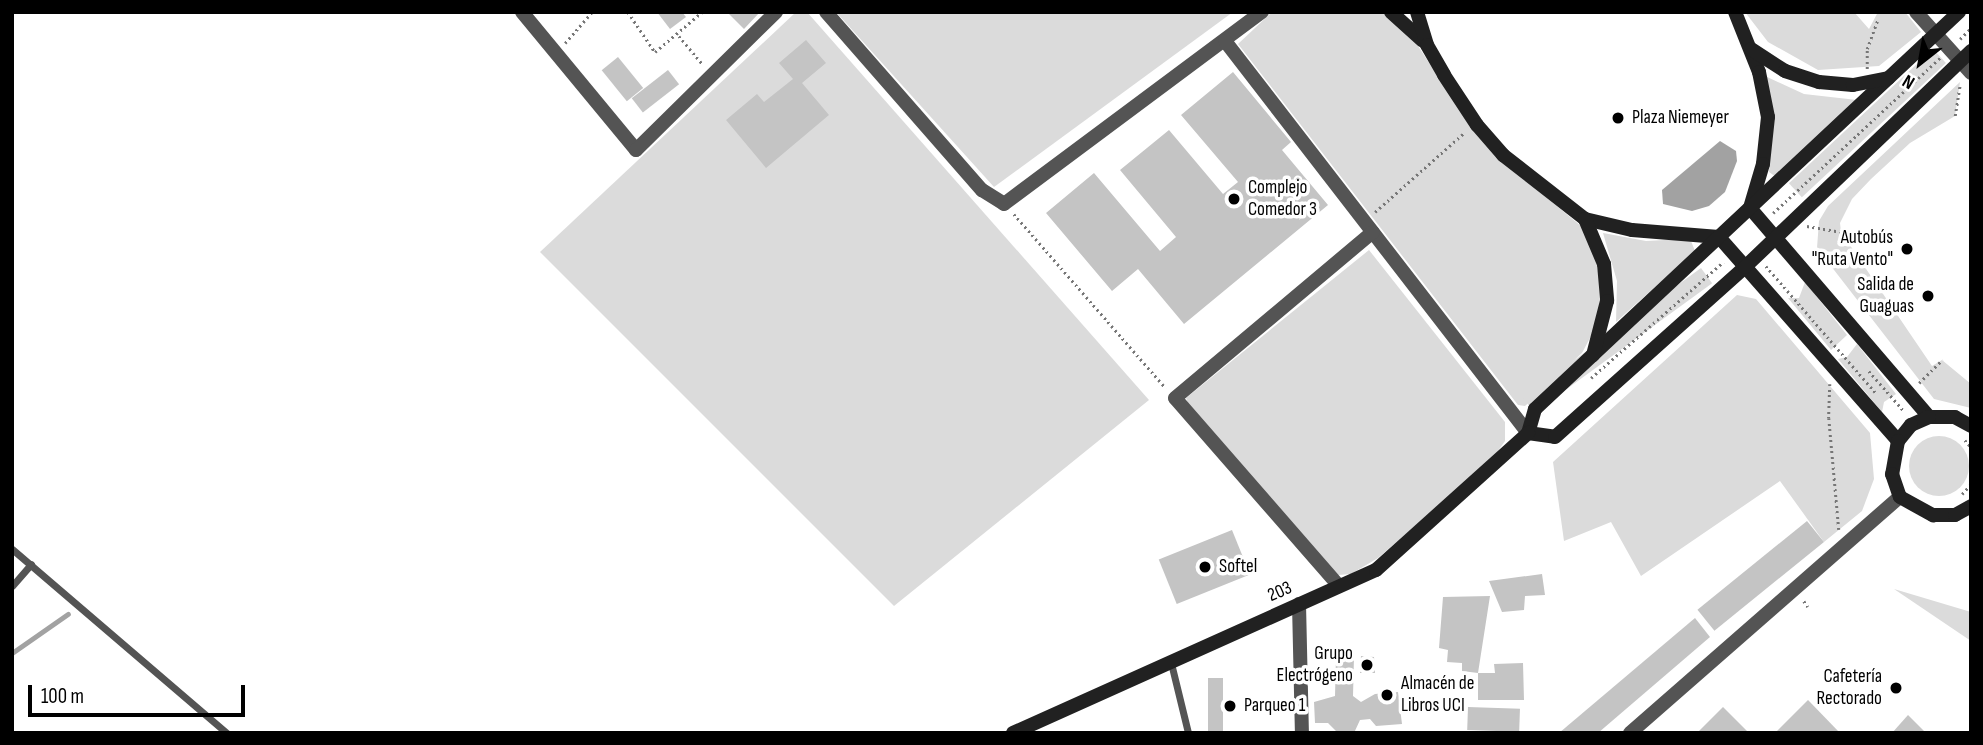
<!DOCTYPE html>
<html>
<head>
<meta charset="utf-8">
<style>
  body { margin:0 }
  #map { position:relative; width:1983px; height:745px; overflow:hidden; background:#fff; font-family:"Sofia Sans Condensed",sans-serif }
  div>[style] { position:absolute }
  .green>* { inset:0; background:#dbdbdb; transform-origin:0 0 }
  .round { border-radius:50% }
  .water>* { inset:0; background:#a2a2a2 }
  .stream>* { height:4.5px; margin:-2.25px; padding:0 2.25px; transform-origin:2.25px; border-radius:2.25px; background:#a2a2a2 }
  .building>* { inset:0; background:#c4c4c4; transform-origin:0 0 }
  .path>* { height:2.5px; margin-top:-1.25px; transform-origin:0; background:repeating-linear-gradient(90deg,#767676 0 2px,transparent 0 5.5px) }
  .lane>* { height:7px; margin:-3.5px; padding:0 3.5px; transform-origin:3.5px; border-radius:3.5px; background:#545454 }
  .street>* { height:14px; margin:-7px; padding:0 7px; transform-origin:7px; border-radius:7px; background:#545454 }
  .secondary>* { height:14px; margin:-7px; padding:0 7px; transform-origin:7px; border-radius:7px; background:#212121 }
  .dots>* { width:19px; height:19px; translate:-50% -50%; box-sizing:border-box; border:4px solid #fff; border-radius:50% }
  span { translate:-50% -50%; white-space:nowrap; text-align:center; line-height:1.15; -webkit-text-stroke:7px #fff; paint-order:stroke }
  .poi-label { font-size:19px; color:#000 }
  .left { translate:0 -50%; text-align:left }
  .right { translate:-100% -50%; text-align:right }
  .street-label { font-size:19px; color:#000 }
  .frame { position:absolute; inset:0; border:14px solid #000; pointer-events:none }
  .north { position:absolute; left:1885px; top:28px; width:70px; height:70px; -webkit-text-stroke:5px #fff; paint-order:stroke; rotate:211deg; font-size:19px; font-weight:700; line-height:28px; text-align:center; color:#000 }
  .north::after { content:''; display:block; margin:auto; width:24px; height:32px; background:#000; clip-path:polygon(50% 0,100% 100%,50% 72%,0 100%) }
  .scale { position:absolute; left:28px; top:685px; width:217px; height:32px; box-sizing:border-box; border:4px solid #000; border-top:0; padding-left:9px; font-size:21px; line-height:24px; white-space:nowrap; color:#000; -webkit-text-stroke:5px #fff; paint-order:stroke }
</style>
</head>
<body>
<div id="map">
  <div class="green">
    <i style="clip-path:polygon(796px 12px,807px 12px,1149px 400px,894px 606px,540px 252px)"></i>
    <i style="clip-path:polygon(836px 12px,1233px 12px,994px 187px)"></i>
    <i style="clip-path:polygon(1272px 12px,1385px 14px,1411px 35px,1444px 86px,1506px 164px,1581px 226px,1596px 258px,1601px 292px,1597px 325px,1582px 353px,1525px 406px,1518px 405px,1238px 44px)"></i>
    <i style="clip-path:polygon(1745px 12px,1854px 12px,1869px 29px,1878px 12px,1905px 12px,1921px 32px,1879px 66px,1818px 70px,1768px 42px)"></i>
    <i style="left:1933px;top:49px;width:19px;height:197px;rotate:47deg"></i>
    <i style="clip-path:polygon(1765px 76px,1804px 94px,1857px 100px,1776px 177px,1769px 172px,1772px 129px)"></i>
    <i style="clip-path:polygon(1960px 82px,1955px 116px,1910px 143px,1871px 179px,1852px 199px,1840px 223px,1841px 232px,1932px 366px,1942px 360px,1971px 384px,1971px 408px,1934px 399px,1817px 248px,1819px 221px,1828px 206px)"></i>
    <i style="clip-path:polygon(1603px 233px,1646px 241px,1684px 239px,1691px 241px,1695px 251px,1616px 322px,1617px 281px)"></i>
    <i style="clip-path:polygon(1369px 250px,1505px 422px,1505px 441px,1493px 458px,1378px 558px,1351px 574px,1338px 575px,1190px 409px,1186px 398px)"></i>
    <i style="left:1701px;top:268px;width:19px;height:220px;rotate:54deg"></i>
    <i style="clip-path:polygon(1805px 282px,1847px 335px,1831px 350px,1788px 298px,1799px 298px)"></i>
    <i style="clip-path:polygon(1737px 295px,1756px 299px,1870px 433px,1874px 479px,1862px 511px,1824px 542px,1780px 481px,1641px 576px,1611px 522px,1564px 541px,1553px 462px)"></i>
    <i style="clip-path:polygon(1857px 344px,1896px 394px,1884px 402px,1882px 412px,1838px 359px,1847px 357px)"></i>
    <i class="round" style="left:1909px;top:436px;width:60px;height:60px"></i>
    <i style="clip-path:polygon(1894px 589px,1971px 612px,1971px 641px)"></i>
  </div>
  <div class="water">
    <i style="clip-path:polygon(1720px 141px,1736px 151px,1737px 161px,1725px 192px,1709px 206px,1692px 211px,1663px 204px,1662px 190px)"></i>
  </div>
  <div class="stream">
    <i style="left:12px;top:653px;width:68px;rotate:-34.9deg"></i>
  </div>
  <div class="building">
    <i style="clip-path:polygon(657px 12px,682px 12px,686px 17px,670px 29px)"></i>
    <i style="clip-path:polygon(727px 12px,760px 12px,744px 29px)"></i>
    <i style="clip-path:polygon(806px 40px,826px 63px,802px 83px,829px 115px,766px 168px,726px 120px,757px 94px,764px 102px,793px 79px,779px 63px)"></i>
    <i style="left:618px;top:57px;width:40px;height:21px;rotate:51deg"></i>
    <i style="left:668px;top:70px;width:18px;height:46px;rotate:52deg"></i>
    <i style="clip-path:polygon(1233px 72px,1291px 142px,1282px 150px,1328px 205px,1184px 324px,1138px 269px,1112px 291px,1046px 213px,1094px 173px,1160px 251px,1176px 237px,1120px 170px,1169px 130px,1223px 194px,1238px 182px,1181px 115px)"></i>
    <i style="left:1807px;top:521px;width:27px;height:141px;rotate:51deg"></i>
    <i style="left:1232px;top:530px;width:48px;height:79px;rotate:68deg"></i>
    <i style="clip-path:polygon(1542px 574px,1545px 595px,1525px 596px,1524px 610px,1502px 612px,1489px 581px)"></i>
    <i style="clip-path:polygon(1490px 596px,1478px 673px,1462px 671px,1462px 663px,1447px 662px,1448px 650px,1439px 648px,1443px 597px)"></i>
    <i style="clip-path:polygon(1695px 618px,1710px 637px,1598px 733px,1559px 733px)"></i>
    <i style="clip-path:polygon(1336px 656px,1354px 656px,1353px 696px,1361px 702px,1375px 694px,1398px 692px,1402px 724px,1376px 726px,1370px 719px,1360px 720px,1354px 733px,1338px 733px,1328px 723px,1315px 723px,1314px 702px,1335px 696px)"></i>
    <i style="clip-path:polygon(1361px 656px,1374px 657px,1375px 673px,1360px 673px)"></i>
    <i style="clip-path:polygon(1523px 663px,1524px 700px,1478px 700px,1478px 673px,1495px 673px,1494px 664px)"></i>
    <i style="left:1208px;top:678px;width:15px;height:55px"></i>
    <i style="clip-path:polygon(1808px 700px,1840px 733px,1775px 733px)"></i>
    <i style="left:1468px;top:707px;width:52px;height:23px;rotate:2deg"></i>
    <i style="clip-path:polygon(1723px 707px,1749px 733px,1697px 733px)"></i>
    <i style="clip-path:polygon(1908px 715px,1926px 733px,1892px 733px)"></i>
  </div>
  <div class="path">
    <i style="left:628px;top:12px;width:48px;rotate:56deg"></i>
    <i style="left:655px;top:52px;width:62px;rotate:-40.4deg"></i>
    <i style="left:679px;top:36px;width:38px;rotate:50deg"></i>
    <i style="left:1960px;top:39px;width:16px;rotate:-45deg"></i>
    <i style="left:565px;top:43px;width:41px;rotate:-48.9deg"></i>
    <i style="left:1867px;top:69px;width:20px;rotate:-90deg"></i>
    <i style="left:1867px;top:49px;width:30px;rotate:-70deg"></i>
    <i style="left:1955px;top:116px;width:32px;rotate:-81deg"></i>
    <i style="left:1375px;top:212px;width:119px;rotate:-41.6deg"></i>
    <i style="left:1773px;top:213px;width:228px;rotate:-42.9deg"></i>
    <i style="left:1014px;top:214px;width:231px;rotate:48.9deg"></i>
    <i style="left:1807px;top:226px;width:35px;rotate:10deg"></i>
    <i style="left:1766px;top:266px;width:168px;rotate:49.1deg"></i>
    <i style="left:1869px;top:371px;width:52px;rotate:48.9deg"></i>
    <i style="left:1591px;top:378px;width:176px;rotate:-41.3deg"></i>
    <i style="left:1919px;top:383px;width:33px;rotate:-45deg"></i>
    <i style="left:1830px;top:384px;width:34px;rotate:92deg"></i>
    <i style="left:1829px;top:418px;width:112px;rotate:84.9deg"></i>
    <i style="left:1965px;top:440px;width:9px;rotate:49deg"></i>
    <i style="left:1962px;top:494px;width:13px;rotate:-48deg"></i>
    <i style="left:1804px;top:601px;width:7px;rotate:56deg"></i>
  </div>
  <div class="lane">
    <i style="left:12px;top:549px;width:283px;rotate:40.6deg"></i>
    <i style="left:12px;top:586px;width:29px;rotate:-49deg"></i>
    <i style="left:1171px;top:663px;width:72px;rotate:76.3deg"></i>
  </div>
  <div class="street">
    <i style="left:522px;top:12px;width:179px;rotate:50.4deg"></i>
    <i style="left:636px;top:150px;width:197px;rotate:-44.6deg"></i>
    <i style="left:826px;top:12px;width:237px;rotate:48.8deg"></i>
    <i style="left:982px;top:190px;width:26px;rotate:32deg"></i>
    <i style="left:1004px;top:204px;width:322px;rotate:-36.7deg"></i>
    <i style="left:1916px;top:12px;width:82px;rotate:48deg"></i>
    <i style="left:1225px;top:41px;width:495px;rotate:52.3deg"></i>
    <i style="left:1339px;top:586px;width:249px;rotate:-131.1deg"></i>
    <i style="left:1175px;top:398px;width:258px;rotate:-40deg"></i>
    <i style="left:1299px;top:604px;width:129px;rotate:88.7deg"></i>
    <i style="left:1630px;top:733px;width:359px;rotate:-41.2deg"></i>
  </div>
  <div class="secondary">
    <i style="left:1391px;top:12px;width:43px;rotate:42.2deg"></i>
    <i style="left:1417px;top:12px;width:34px;rotate:73deg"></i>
    <i style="left:1427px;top:45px;width:34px;rotate:60deg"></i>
    <i style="left:1444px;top:75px;width:60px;rotate:56.6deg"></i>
    <i style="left:1477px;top:125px;width:40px;rotate:49deg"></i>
    <i style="left:1503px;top:155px;width:104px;rotate:38deg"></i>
    <i style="left:1585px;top:219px;width:48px;rotate:13.2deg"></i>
    <i style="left:1632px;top:230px;width:87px;rotate:4.6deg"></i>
    <i style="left:1719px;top:237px;width:271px;rotate:48.7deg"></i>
    <i style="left:1735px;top:12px;width:65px;rotate:68.2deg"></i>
    <i style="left:1759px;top:72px;width:46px;rotate:78.7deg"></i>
    <i style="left:1768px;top:117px;width:47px;rotate:96.1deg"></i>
    <i style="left:1763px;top:164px;width:46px;rotate:106.5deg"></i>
    <i style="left:1750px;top:208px;width:275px;rotate:49.4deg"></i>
    <i style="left:1959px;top:12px;width:581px;rotate:136.88deg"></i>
    <i style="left:1535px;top:409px;width:25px;rotate:106deg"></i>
    <i style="left:1528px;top:433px;width:27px;rotate:8deg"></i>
    <i style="left:1555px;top:437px;width:255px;rotate:-41.8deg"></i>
    <i style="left:1745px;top:267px;width:313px;rotate:-43.7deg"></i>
    <i style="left:1751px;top:49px;width:40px;rotate:32.9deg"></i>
    <i style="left:1785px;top:71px;width:36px;rotate:18deg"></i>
    <i style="left:1819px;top:82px;width:34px;rotate:5deg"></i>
    <i style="left:1853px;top:85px;width:36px;rotate:-11deg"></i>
    <i style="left:1585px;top:219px;width:49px;rotate:67.1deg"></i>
    <i style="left:1604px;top:264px;width:37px;rotate:85deg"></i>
    <i style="left:1607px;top:301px;width:56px;rotate:104.5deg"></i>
    <i style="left:1971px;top:426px;width:18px;rotate:-151deg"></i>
    <i style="left:1955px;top:417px;width:26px;rotate:180deg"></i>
    <i style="left:1929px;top:417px;width:20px;rotate:156deg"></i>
    <i style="left:1911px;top:425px;width:21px;rotate:129deg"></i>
    <i style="left:1898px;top:441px;width:34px;rotate:100deg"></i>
    <i style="left:1892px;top:474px;width:24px;rotate:71deg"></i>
    <i style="left:1900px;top:497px;width:38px;rotate:29deg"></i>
    <i style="left:1933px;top:515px;width:22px"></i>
    <i style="left:1955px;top:515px;width:18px;rotate:-29deg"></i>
    <i style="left:1013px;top:733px;width:398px;rotate:-24.2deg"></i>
    <i style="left:1376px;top:570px;width:205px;rotate:-42deg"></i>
  </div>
  <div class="dots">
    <i style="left:1618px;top:118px;background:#000"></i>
    <i style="left:1234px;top:199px;background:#000"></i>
    <i style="left:1907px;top:249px;background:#000"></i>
    <i style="left:1928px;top:296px;background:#000"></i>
    <i style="left:1205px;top:567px;background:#000"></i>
    <i style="left:1367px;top:665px;background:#000"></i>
    <i style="left:1896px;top:688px;background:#000"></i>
    <i style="left:1387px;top:695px;background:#000"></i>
    <i style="left:1230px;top:706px;background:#000"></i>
  </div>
  <div class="poi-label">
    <span class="left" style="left:1632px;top:118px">Plaza Niemeyer</span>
    <span class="left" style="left:1248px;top:199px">Complejo<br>Comedor 3</span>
    <span class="right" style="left:1893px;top:249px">Autobús<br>"Ruta Vento"</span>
    <span class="right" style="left:1914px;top:296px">Salida de<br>Guaguas</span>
    <span class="left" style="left:1219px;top:567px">Softel</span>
    <span class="right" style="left:1353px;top:665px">Grupo<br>Electrógeno</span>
    <span class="right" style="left:1882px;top:688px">Cafetería<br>Rectorado</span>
    <span class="left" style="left:1401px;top:695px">Almacén de<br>Libros UCI</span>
    <span class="left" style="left:1244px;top:706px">Parqueo 1</span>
  </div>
  <div class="street-label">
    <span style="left:1280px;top:592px;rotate:-24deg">203</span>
  </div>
  <div class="frame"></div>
  <div class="north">N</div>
  <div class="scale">100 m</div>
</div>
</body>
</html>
